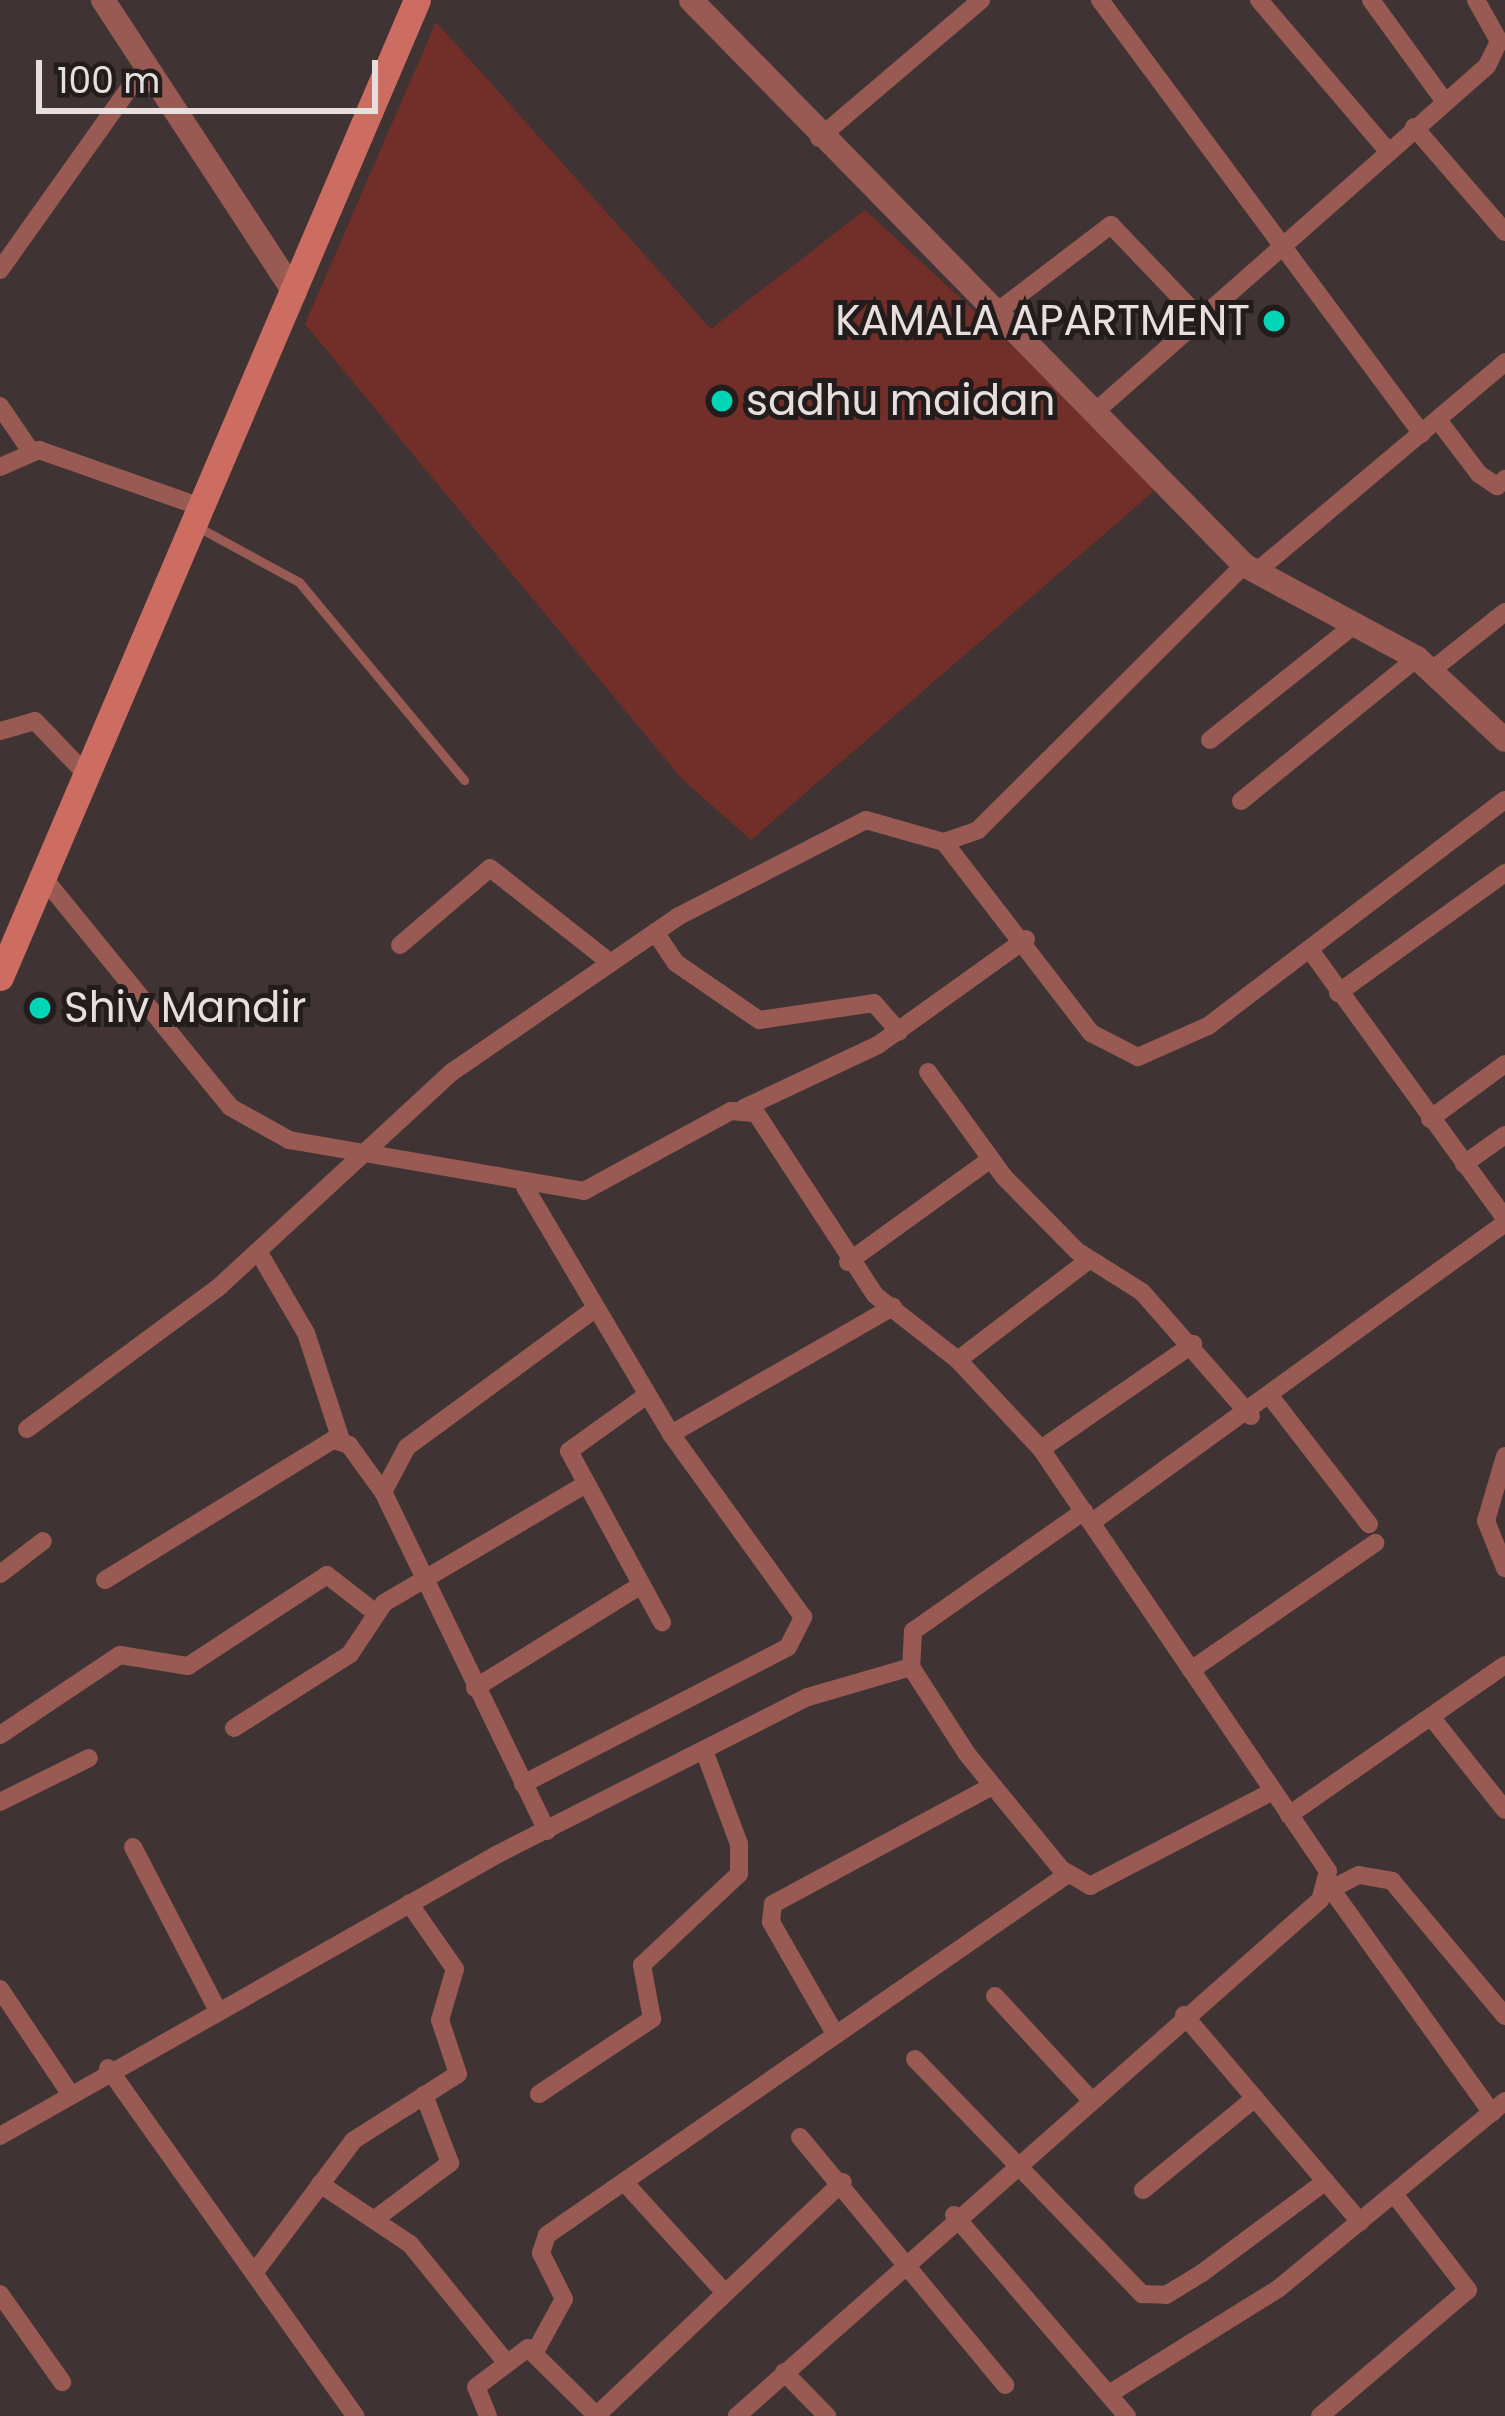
<!DOCTYPE html>
<html>
<head>
<meta charset="utf-8">
<style>
  body { margin:0 }
  #map { position:relative; width:1505px; height:2416px; overflow:hidden; background:#3f3433; font-family:Poppins,sans-serif }
  div>[style] { position:absolute }
  .green>* { inset:0; background:#722e28 }
  .service>* { height:9px; margin:-4.5px; padding:0 4.5px; transform-origin:4.5px; border-radius:4.5px; background:#985a53 }
  .minor>* { height:18px; margin:-9px; padding:0 9px; transform-origin:9px; border-radius:9px; background:#985a53 }
  .tertiary>* { height:24px; margin:-12px; padding:0 12px; transform-origin:12px; border-radius:12px; background:#985a53 }
  .secondary>* { height:27px; margin:-13.5px; padding:0 13.5px; transform-origin:13.5px; border-radius:13.5px; background:#cd6c61 }
  .dots>* { width:33px; height:33px; translate:-50% -50%; box-sizing:border-box; border:6px solid #221d1c; border-radius:50% }
  span { translate:-50% -50%; white-space:nowrap; text-align:center; line-height:1.15; -webkit-text-stroke:10px #221d1c; paint-order:stroke }
  .poi-label { font-size:42px; color:#e6dfde }
  .right { translate:-100% -50%; text-align:right }
  .left { translate:0 -50%; text-align:left }
  .scale { position:absolute; left:36px; top:60px; width:342px; height:54px; box-sizing:border-box; border:6px solid #e6dfde; border-top:0; padding-left:15px; font-size:36px; line-height:42px; white-space:nowrap; color:#e6dfde; -webkit-text-stroke:9px #221d1c; paint-order:stroke }
</style>
</head>
<body>
<div id="map">
  <div class="green">
    <i style="clip-path:polygon(436px 22px,711px 329px,865px 210px,1162px 484px,751px 840px,682px 779px,305px 324px)"></i>
  </div>
  <div class="service">
    <i style="left:198px;top:527px;width:115px;rotate:28.6deg"></i>
    <i style="left:299px;top:582px;width:258px;rotate:50.2deg"></i>
  </div>
  <div class="minor">
    <i style="left:1100px;top:0;width:540px;rotate:53.43deg"></i>
    <i style="left:1259px;top:0;width:197px;rotate:49.5deg"></i>
    <i style="left:1371px;top:0;width:126px;rotate:54deg"></i>
    <i style="left:1414px;top:127px;width:139px;rotate:49.1deg"></i>
    <i style="left:819px;top:138px;width:213px;rotate:-40.4deg"></i>
    <i style="left:0;top:270px;width:250px;rotate:-54.6deg"></i>
    <i style="left:994px;top:314px;width:147px;rotate:-37.3deg"></i>
    <i style="left:1111px;top:225px;width:126px;rotate:46.3deg"></i>
    <i style="left:0;top:406px;width:53px;rotate:55.7deg"></i>
    <i style="left:1096px;top:411px;width:521px;rotate:-41.42deg"></i>
    <i style="left:1487px;top:66px;width:28px;rotate:-64deg"></i>
    <i style="left:1499px;top:41px;width:47px;rotate:-119.3deg"></i>
    <i style="left:1438px;top:420px;width:68px;rotate:52.8deg"></i>
    <i style="left:1479px;top:474px;width:22px;rotate:34deg"></i>
    <i style="left:1497px;top:486px;width:11px;rotate:-41deg"></i>
    <i style="left:0;top:467px;width:43px;rotate:-23.6deg"></i>
    <i style="left:39px;top:450px;width:165px;rotate:19.4deg"></i>
    <i style="left:1256px;top:572px;width:326px;rotate:-40.1deg"></i>
    <i style="left:1432px;top:670px;width:93px;rotate:-38.5deg"></i>
    <i style="left:0;top:731px;width:36px;rotate:-16deg"></i>
    <i style="left:35px;top:721px;width:76px;rotate:46.1deg"></i>
    <i style="left:1210px;top:740px;width:184px;rotate:-38.6deg"></i>
    <i style="left:1241px;top:801px;width:227px;rotate:-39.1deg"></i>
    <i style="left:944px;top:842px;width:241px;rotate:52.4deg"></i>
    <i style="left:1091px;top:1033px;width:53px;rotate:27.1deg"></i>
    <i style="left:1138px;top:1057px;width:77px;rotate:-23.9deg"></i>
    <i style="left:1208px;top:1026px;width:373px;rotate:-37.3deg"></i>
    <i style="left:46px;top:881px;width:291px;rotate:50.8deg"></i>
    <i style="left:230px;top:1107px;width:68px;rotate:29.2deg"></i>
    <i style="left:289px;top:1140px;width:299px;rotate:9.8deg"></i>
    <i style="left:584px;top:1191px;width:167px;rotate:-28.6deg"></i>
    <i style="left:731px;top:1111px;width:25px;rotate:5deg"></i>
    <i style="left:756px;top:1113px;width:217px;rotate:56.8deg"></i>
    <i style="left:875px;top:1295px;width:105px;rotate:38.1deg"></i>
    <i style="left:958px;top:1360px;width:122px;rotate:47deg"></i>
    <i style="left:1041px;top:1449px;width:510px;rotate:55.78deg"></i>
    <i style="left:1328px;top:1871px;width:30px;rotate:105deg"></i>
    <i style="left:1320px;top:1900px;width:779px;rotate:138.49deg"></i>
    <i style="left:655px;top:932px;width:37px;rotate:56deg"></i>
    <i style="left:676px;top:963px;width:101px;rotate:34.5deg"></i>
    <i style="left:759px;top:1020px;width:116px;rotate:-8.4deg"></i>
    <i style="left:874px;top:1003px;width:38px;rotate:49deg"></i>
    <i style="left:400px;top:945px;width:118px;rotate:-40.5deg"></i>
    <i style="left:490px;top:868px;width:150px;rotate:38.2deg"></i>
    <i style="left:1310px;top:950px;width:331px;rotate:54deg"></i>
    <i style="left:1338px;top:993px;width:206px;rotate:-35.7deg"></i>
    <i style="left:928px;top:1072px;width:130px;rotate:54.1deg"></i>
    <i style="left:1004px;top:1177px;width:104px;rotate:45.4deg"></i>
    <i style="left:1077px;top:1251px;width:77px;rotate:32.2deg"></i>
    <i style="left:1142px;top:1292px;width:165px;rotate:48.7deg"></i>
    <i style="left:744px;top:1108px;width:148px;rotate:-25.2deg"></i>
    <i style="left:878px;top:1045px;width:182px;rotate:-35.6deg"></i>
    <i style="left:1430px;top:1119px;width:93px;rotate:-36.3deg"></i>
    <i style="left:1464px;top:1164px;width:50px;rotate:-35.3deg"></i>
    <i style="left:258px;top:1251px;width:95px;rotate:59.7deg"></i>
    <i style="left:306px;top:1333px;width:113px;rotate:71.9deg"></i>
    <i style="left:848px;top:1262px;width:176px;rotate:-35.8deg"></i>
    <i style="left:958px;top:1360px;width:165px;rotate:-37.4deg"></i>
    <i style="left:647px;top:1395px;width:96px;rotate:144.3deg"></i>
    <i style="left:569px;top:1451px;width:195px;rotate:61.5deg"></i>
    <i style="left:1273px;top:1400px;width:157px;rotate:52.3deg"></i>
    <i style="left:27px;top:1429px;width:240px;rotate:-36.5deg"></i>
    <i style="left:220px;top:1286px;width:316px;rotate:-42.7deg"></i>
    <i style="left:452px;top:1072px;width:275px;rotate:-34.5deg"></i>
    <i style="left:679px;top:916px;width:210px;rotate:-27.2deg"></i>
    <i style="left:866px;top:820px;width:81px;rotate:15.8deg"></i>
    <i style="left:944px;top:842px;width:36px;rotate:-19deg"></i>
    <i style="left:978px;top:830px;width:375px;rotate:-44.9deg"></i>
    <i style="left:671px;top:1434px;width:256px;rotate:-29.8deg"></i>
    <i style="left:1041px;top:1449px;width:185px;rotate:-34.6deg"></i>
    <i style="left:1505px;top:1456px;width:68px;rotate:106.3deg"></i>
    <i style="left:1486px;top:1521px;width:51px;rotate:68deg"></i>
    <i style="left:1084px;top:1511px;width:209px;rotate:144.9deg"></i>
    <i style="left:913px;top:1631px;width:36px;rotate:93deg"></i>
    <i style="left:911px;top:1667px;width:103px;rotate:57.2deg"></i>
    <i style="left:967px;top:1754px;width:149px;rotate:50.7deg"></i>
    <i style="left:1061px;top:1869px;width:34px;rotate:30deg"></i>
    <i style="left:1090px;top:1886px;width:206px;rotate:-27.4deg"></i>
    <i style="left:1092px;top:1522px;width:510px;rotate:-35.9deg"></i>
    <i style="left:0;top:1574px;width:54px;rotate:-37.5deg"></i>
    <i style="left:105px;top:1580px;width:268px;rotate:-31.6deg"></i>
    <i style="left:333px;top:1440px;width:17px;rotate:17deg"></i>
    <i style="left:349px;top:1445px;width:58px;rotate:54.1deg"></i>
    <i style="left:1191px;top:1670px;width:224px;rotate:-34.6deg"></i>
    <i style="left:475px;top:1688px;width:195px;rotate:-31.8deg"></i>
    <i style="left:1432px;top:1718px;width:117px;rotate:51.6deg"></i>
    <i style="left:234px;top:1728px;width:138px;rotate:-32.5deg"></i>
    <i style="left:350px;top:1654px;width:61px;rotate:-56.3deg"></i>
    <i style="left:384px;top:1603px;width:232px;rotate:-30.5deg"></i>
    <i style="left:0;top:1735px;width:144px;rotate:-33.7deg"></i>
    <i style="left:120px;top:1655px;width:69px;rotate:9.2deg"></i>
    <i style="left:188px;top:1666px;width:166px;rotate:-33.2deg"></i>
    <i style="left:327px;top:1575px;width:58px;rotate:38deg"></i>
    <i style="left:523px;top:1784px;width:298px;rotate:-27.3deg"></i>
    <i style="left:788px;top:1647px;width:34px;rotate:-63deg"></i>
    <i style="left:803px;top:1617px;width:226px;rotate:-125.8deg"></i>
    <i style="left:671px;top:1434px;width:287px;rotate:-120.6deg"></i>
    <i style="left:0;top:1802px;width:99px;rotate:-26.3deg"></i>
    <i style="left:1289px;top:1815px;width:263px;rotate:-34.8deg"></i>
    <i style="left:547px;top:1831px;width:377px;rotate:-115.8deg"></i>
    <i style="left:383px;top:1492px;width:51px;rotate:-61.9deg"></i>
    <i style="left:407px;top:1447px;width:233px;rotate:-36.3deg"></i>
    <i style="left:133px;top:1847px;width:180px;rotate:62.6deg"></i>
    <i style="left:0;top:1989px;width:124px;rotate:56.2deg"></i>
    <i style="left:995px;top:1996px;width:139px;rotate:47.3deg"></i>
    <i style="left:1184px;top:2015px;width:272px;rotate:49.6deg"></i>
    <i style="left:834px;top:2032px;width:127px;rotate:-119.8deg"></i>
    <i style="left:771px;top:1922px;width:18px;rotate:-84deg"></i>
    <i style="left:773px;top:1904px;width:249px;rotate:-28.3deg"></i>
    <i style="left:915px;top:2059px;width:327px;rotate:46deg"></i>
    <i style="left:1142px;top:2294px;width:24px;rotate:2deg"></i>
    <i style="left:1166px;top:2295px;width:42px;rotate:-31.4deg"></i>
    <i style="left:1202px;top:2273px;width:154px;rotate:-36.6deg"></i>
    <i style="left:108px;top:2068px;width:427px;rotate:54.6deg"></i>
    <i style="left:539px;top:2094px;width:136px;rotate:-33.6deg"></i>
    <i style="left:652px;top:2019px;width:55px;rotate:-100.5deg"></i>
    <i style="left:642px;top:1965px;width:133px;rotate:-43.2deg"></i>
    <i style="left:739px;top:1874px;width:30px;rotate:-90deg"></i>
    <i style="left:739px;top:1844px;width:97px;rotate:-110.5deg"></i>
    <i style="left:1492px;top:2113px;width:276px;rotate:-125.7deg"></i>
    <i style="left:1331px;top:1889px;width:31px;rotate:-27deg"></i>
    <i style="left:1359px;top:1875px;width:34px;rotate:10deg"></i>
    <i style="left:1392px;top:1881px;width:176px;rotate:50.1deg"></i>
    <i style="left:0;top:2136px;width:572px;rotate:-29.52deg"></i>
    <i style="left:498px;top:1854px;width:347px;rotate:-26.9deg"></i>
    <i style="left:808px;top:1697px;width:107px;rotate:-16.2deg"></i>
    <i style="left:800px;top:2137px;width:322px;rotate:50.4deg"></i>
    <i style="left:625px;top:2183px;width:149px;rotate:47.7deg"></i>
    <i style="left:320px;top:2184px;width:108px;rotate:33.7deg"></i>
    <i style="left:410px;top:2244px;width:151px;rotate:50.9deg"></i>
    <i style="left:1143px;top:2190px;width:145px;rotate:-39.4deg"></i>
    <i style="left:954px;top:2215px;width:265px;rotate:49.3deg"></i>
    <i style="left:375px;top:2219px;width:94px;rotate:-36.7deg"></i>
    <i style="left:450px;top:2163px;width:73px;rotate:-110.9deg"></i>
    <i style="left:254px;top:2273px;width:166px;rotate:-53.1deg"></i>
    <i style="left:354px;top:2140px;width:123px;rotate:-32.4deg"></i>
    <i style="left:458px;top:2074px;width:57px;rotate:-108.4deg"></i>
    <i style="left:440px;top:2020px;width:53px;rotate:-73.6deg"></i>
    <i style="left:455px;top:1969px;width:80px;rotate:-124.9deg"></i>
    <i style="left:0;top:2294px;width:108px;rotate:54.8deg"></i>
    <i style="left:536px;top:2350px;width:58px;rotate:-61.2deg"></i>
    <i style="left:564px;top:2299px;width:51px;rotate:-116.6deg"></i>
    <i style="left:541px;top:2253px;width:19px;rotate:-72deg"></i>
    <i style="left:547px;top:2235px;width:634px;rotate:-34.72deg"></i>
    <i style="left:784px;top:2372px;width:62px;rotate:45.7deg"></i>
    <i style="left:1109px;top:2394px;width:199px;rotate:-31.9deg"></i>
    <i style="left:1278px;top:2289px;width:295px;rotate:-39.6deg"></i>
    <i style="left:488px;top:2416px;width:31px;rotate:-112deg"></i>
    <i style="left:476px;top:2387px;width:65px;rotate:-36.9deg"></i>
    <i style="left:528px;top:2348px;width:97px;rotate:44.6deg"></i>
    <i style="left:596px;top:2416px;width:340px;rotate:-43.5deg"></i>
    <i style="left:1320px;top:2416px;width:194px;rotate:-40.4deg"></i>
    <i style="left:1468px;top:2290px;width:121px;rotate:-127.6deg"></i>
  </div>
  <div class="tertiary">
    <i style="left:103px;top:0;width:350px;rotate:56.8deg"></i>
    <i style="left:691px;top:0;width:791px;rotate:45.61deg"></i>
    <i style="left:1244px;top:565px;width:196px;rotate:28.3deg"></i>
    <i style="left:1417px;top:658px;width:120px;rotate:43deg"></i>
  </div>
  <div class="secondary">
    <i style="left:0;top:977px;width:1062px;rotate:-66.89deg"></i>
  </div>
  <div class="dots">
    <i style="left:1274px;top:321px;background:#02d5b6"></i>
    <i style="left:722px;top:401px;background:#02d5b6"></i>
    <i style="left:40px;top:1008px;background:#02d5b6"></i>
  </div>
  <div class="poi-label">
    <span class="right" style="left:1250px;top:321px">KAMALA APARTMENT</span>
    <span class="left" style="left:746px;top:401px">sadhu maidan</span>
    <span class="left" style="left:64px;top:1008px">Shiv Mandir</span>
  </div>
  <div class="scale">100 m</div>
</div>
</body>
</html>
